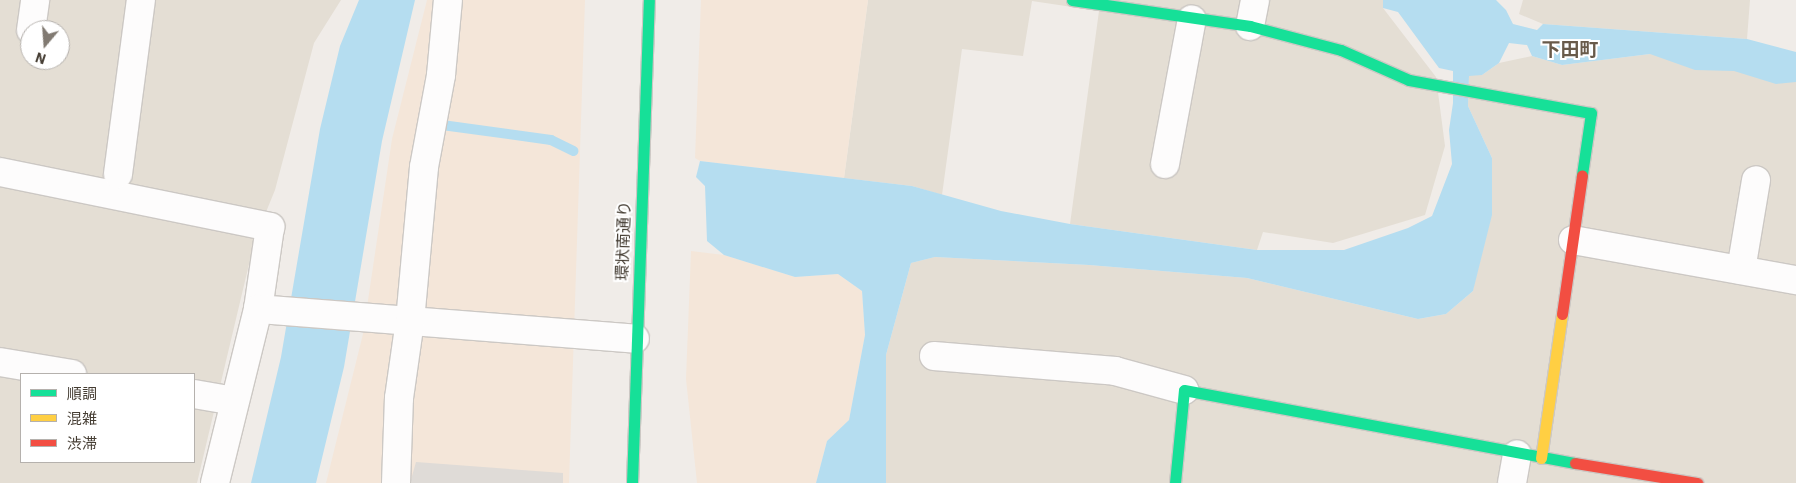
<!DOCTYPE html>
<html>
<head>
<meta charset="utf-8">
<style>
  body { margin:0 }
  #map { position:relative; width:1796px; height:483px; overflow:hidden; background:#f0ece8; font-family:"IBM Plex Sans","Noto Sans JP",sans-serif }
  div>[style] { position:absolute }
  .residential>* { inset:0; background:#e4ded4 }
  .commercial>* { inset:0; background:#f4e6d9 }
  .parking>* { inset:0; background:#dfdbd7 }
  .water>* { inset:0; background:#b5ddf0 }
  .stream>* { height:10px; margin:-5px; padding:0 5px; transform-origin:5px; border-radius:5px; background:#b5ddf0 }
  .roads { filter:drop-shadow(1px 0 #ccc8c4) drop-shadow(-1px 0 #ccc8c4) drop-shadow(0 1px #ccc8c4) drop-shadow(0 -1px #ccc8c4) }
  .street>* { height:28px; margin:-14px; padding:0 14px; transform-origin:14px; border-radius:14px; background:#fdfcfc }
  .fast>* { height:11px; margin:-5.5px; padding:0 5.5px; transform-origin:5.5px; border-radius:5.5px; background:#16e098 }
  .slow>* { height:11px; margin:-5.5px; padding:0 5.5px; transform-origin:5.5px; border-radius:5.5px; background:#ffcf43 }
  .jam>* { height:11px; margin:-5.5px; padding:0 5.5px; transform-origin:5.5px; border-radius:5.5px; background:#f24e42 }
  span { translate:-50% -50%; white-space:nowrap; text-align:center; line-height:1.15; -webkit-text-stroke:4px #fff; paint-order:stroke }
  .street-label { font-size:16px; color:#453d33 }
  .quarter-label { font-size:19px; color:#685a4a; font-weight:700 }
  .legend { position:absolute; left:20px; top:373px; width:175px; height:90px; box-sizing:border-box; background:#fff; border:1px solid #b5b1ad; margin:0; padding:6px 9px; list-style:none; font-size:15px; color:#453d33 }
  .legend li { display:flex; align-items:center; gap:10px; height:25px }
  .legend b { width:25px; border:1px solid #b5b1ad }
  .north { position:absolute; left:20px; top:20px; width:50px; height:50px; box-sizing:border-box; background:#fff; border:1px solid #b5b1ad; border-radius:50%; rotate:198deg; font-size:14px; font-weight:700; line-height:20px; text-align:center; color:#453d33 }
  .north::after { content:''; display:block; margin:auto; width:18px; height:22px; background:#817a72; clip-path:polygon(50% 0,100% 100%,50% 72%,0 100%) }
</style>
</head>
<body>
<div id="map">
  <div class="residential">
    <i style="clip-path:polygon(evenodd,0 0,341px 0,314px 43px,275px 190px,255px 239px,197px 483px,0 483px,0 0,30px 30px,60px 30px,60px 60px,30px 60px,30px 30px,0 0,21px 374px,194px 374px,194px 462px,21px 462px,21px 374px)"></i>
    <i style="clip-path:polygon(868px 0,1383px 0,1383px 8px,1436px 77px,1445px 146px,1425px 215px,1333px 243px,1263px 232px,1257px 250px,1070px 224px,1099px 11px,1032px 1px,1023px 56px,962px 49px,942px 195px,912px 186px,844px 178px)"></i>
    <i style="clip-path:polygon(1523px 0,1750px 0,1747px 39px,1543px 24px,1519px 14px)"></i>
    <i style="clip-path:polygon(1650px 54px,1796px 64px,1796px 483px,886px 483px,886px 355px,911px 263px,935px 257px,1089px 265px,1247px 278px,1418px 319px,1446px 314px,1473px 291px,1492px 158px,1468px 106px,1469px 75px,1482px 75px,1499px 63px,1532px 56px,1562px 65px)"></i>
  </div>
  <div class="commercial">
    <i style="clip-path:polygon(427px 0,585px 0,569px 483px,326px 483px,363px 334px,392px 139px)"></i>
    <i style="clip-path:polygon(701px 0,868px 0,844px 178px,700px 161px,695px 158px)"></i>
    <i style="clip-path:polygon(691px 251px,724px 255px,795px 277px,838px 274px,862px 291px,865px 335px,849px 420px,827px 441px,816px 483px,697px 483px,686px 379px)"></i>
  </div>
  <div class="parking">
    <i style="clip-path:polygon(416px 462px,563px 473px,563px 483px,410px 483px)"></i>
  </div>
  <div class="water">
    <i style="clip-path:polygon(359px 0,415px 0,382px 141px,344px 367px,316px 483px,251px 483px,281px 357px,320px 129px,340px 46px)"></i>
    <i style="clip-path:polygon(1383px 0,1496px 0,1506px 10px,1513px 24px,1537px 30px,1543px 24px,1747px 39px,1796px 52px,1796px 82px,1776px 84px,1734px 71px,1695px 70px,1650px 54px,1562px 65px,1532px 56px,1527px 45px,1509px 43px,1499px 63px,1482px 75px,1469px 76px,1468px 106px,1492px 158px,1492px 215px,1473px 291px,1446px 314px,1418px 319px,1247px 278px,1089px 265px,935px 257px,911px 263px,886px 355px,886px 483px,816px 483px,827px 441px,849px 420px,865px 335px,862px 291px,838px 274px,795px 277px,724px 255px,707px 241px,705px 186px,696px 177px,700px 161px,912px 186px,1001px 211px,1070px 224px,1257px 250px,1344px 250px,1408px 228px,1432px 216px,1452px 164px,1449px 130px,1453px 103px,1453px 71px,1439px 68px,1398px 12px,1383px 8px)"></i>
  </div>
  <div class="stream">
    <i style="left:442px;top:125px;width:110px;rotate:7.8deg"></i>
    <i style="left:551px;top:140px;width:25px;rotate:26deg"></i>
  </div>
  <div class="roads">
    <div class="street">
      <i style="left:1250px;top:26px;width:26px;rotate:-79deg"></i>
      <i style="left:31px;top:30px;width:30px;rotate:-82deg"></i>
      <i style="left:1165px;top:164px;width:147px;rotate:-79.5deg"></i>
      <i style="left:0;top:172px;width:276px;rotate:11.5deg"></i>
      <i style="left:270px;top:227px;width:83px;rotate:98.3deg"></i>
      <i style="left:258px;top:309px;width:179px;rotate:103.9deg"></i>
      <i style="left:118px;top:174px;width:176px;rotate:-82.5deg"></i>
      <i style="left:1573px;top:240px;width:227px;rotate:10.2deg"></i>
      <i style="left:1741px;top:270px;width:91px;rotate:-80.5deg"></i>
      <i style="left:258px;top:309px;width:378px;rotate:4.5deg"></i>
      <i style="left:934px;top:356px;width:182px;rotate:4.7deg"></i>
      <i style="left:1115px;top:371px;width:72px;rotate:15.4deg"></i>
      <i style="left:0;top:362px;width:73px;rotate:9.5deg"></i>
      <i style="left:194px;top:394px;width:41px;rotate:9.9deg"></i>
      <i style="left:396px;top:483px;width:85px;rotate:-88deg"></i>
      <i style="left:399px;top:398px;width:78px;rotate:-81.9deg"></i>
      <i style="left:410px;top:321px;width:155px;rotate:-84.8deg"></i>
      <i style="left:424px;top:167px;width:94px;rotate:-79.5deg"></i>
      <i style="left:441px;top:75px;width:75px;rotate:-84.7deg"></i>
      <i style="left:1512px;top:483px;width:29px;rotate:-80deg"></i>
    </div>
    <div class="fast">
      <i style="left:1072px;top:0;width:180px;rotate:8.3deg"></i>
      <i style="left:1250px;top:26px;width:94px;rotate:14.8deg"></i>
      <i style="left:1341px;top:50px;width:74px;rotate:23.8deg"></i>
      <i style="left:1409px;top:80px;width:185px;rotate:10.3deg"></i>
      <i style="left:1591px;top:113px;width:63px;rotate:98.3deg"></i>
      <i style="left:632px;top:483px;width:483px;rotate:-88deg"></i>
      <i style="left:1175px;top:483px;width:93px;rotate:-84.5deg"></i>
      <i style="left:1184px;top:390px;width:398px;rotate:10.6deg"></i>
    </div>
    <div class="slow">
      <i style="left:1541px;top:458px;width:146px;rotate:-81.7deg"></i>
    </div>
    <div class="jam">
      <i style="left:1562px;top:314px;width:140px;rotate:-81.8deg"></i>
      <i style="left:1575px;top:463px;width:124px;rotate:9.3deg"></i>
    </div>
  </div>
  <div class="street-label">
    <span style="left:623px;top:241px;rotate:-88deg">環状南通り</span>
  </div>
  <div class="quarter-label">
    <span style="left:1570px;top:50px">下田町</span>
  </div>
  <ul class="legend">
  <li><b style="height:6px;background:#16e098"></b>順調</li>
  <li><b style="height:6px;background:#ffcf43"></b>混雑</li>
  <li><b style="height:6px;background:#f24e42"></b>渋滞</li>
  </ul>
  <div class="north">N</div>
</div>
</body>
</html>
